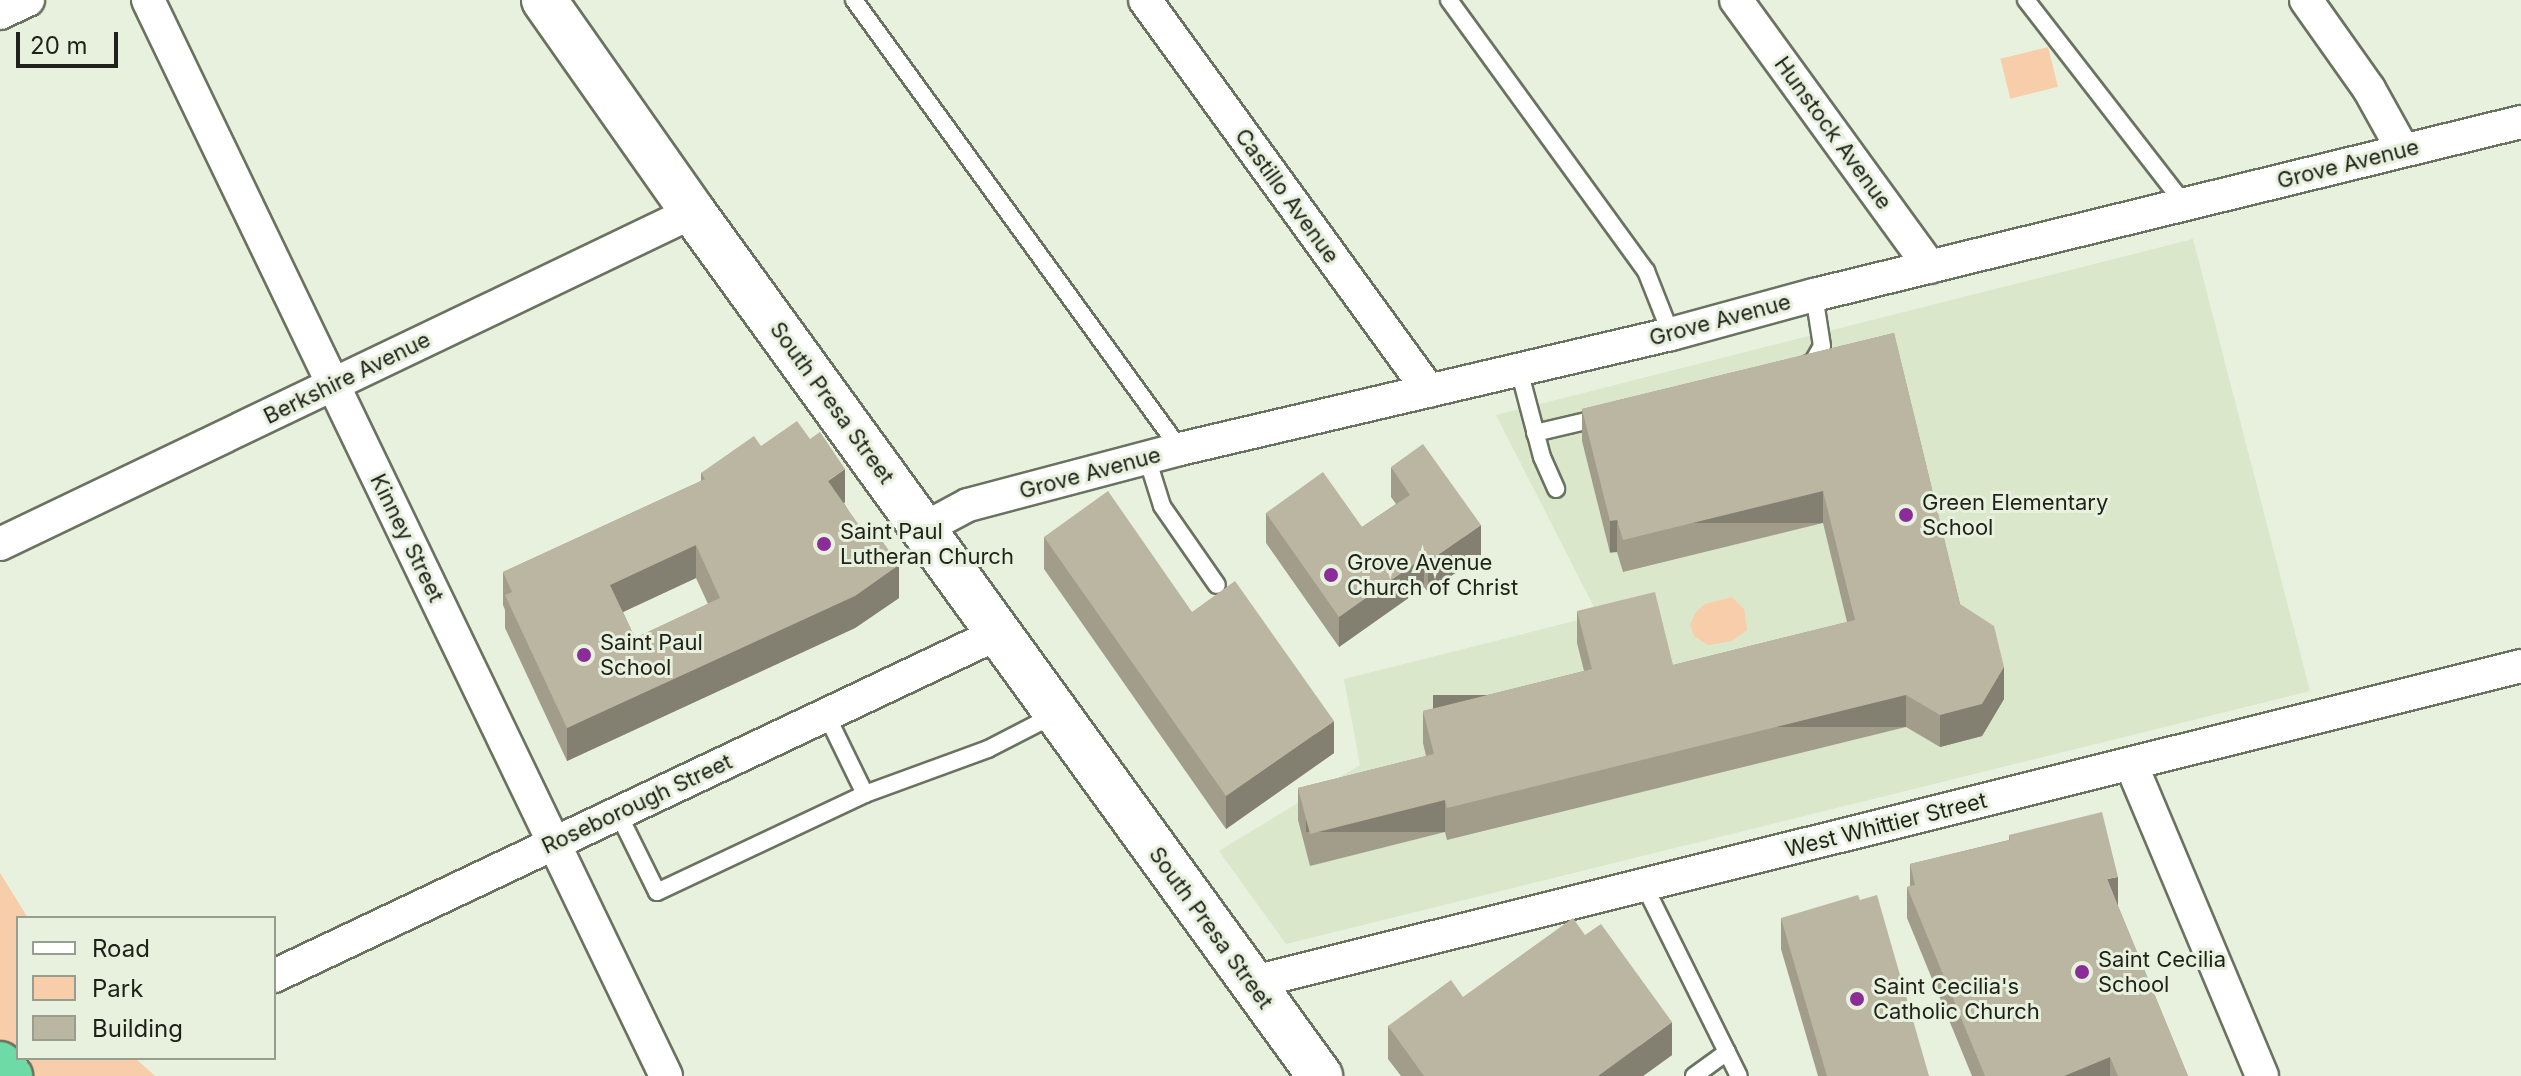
<!DOCTYPE html>
<html>
<head>
<meta charset="utf-8">
<style>
  body { margin:0 }
  #map { position:relative; width:2521px; height:1076px; overflow:hidden; background:#e7f1dd; font-family:Inter,sans-serif }
  div>[style] { position:absolute }
  .built>* { inset:0; background:#dae7cb }
  .green>* { inset:0; background:#f8cdaa; transform-origin:0 0 }
  .roads { filter:drop-shadow(2px 0 #6a7260) drop-shadow(-2px 0 #6a7260) drop-shadow(0 2px #6a7260) drop-shadow(0 -2px #6a7260) }
  .lane>* { height:16px; margin:-8px; padding:0 8px; transform-origin:8px; border-radius:8px; background:#fff }
  .street>* { height:32px; margin:-16px; padding:0 16px; transform-origin:16px; border-radius:16px; background:#fff }
  .secondary>* { height:44px; margin:-22px; padding:0 22px; transform-origin:22px; border-radius:22px; background:#fff }
  .highway>* { height:44px; margin:-22px; padding:0 22px; transform-origin:22px; border-radius:22px; background:#6edaa6 }
  .wall>* { inset:0; background:#a19d8a }
  .shaded-wall>* { inset:0; background:#837f71; transform-origin:0 0 }
  .building>* { inset:0; background:#bbb6a1 }
  .dots>* { width:22px; height:22px; translate:-50% -50%; box-sizing:border-box; border:4px solid #e7f1dd; border-radius:50% }
  span { translate:-50% -50%; white-space:nowrap; text-align:center; line-height:1.15; -webkit-text-stroke:6px #e7f1dd; paint-order:stroke }
  .street-label { font-size:22px; color:#1f221b }
  .poi-label { font-size:22px; color:#1f221b }
  .left { translate:0 -50%; text-align:left }
  .legend { position:absolute; left:16px; top:916px; width:260px; height:144px; box-sizing:border-box; background:#e7f1dd; border:2px solid #979e8f; margin:0; padding:10px 14px; list-style:none; font-size:24px; color:#1f221b }
  .legend li { display:flex; align-items:center; gap:16px; height:40px }
  .legend b { width:40px; border:2px solid #979e8f }
  .scale { position:absolute; left:16px; top:32px; width:102px; height:36px; box-sizing:border-box; border:4px solid #1f221b; border-top:0; padding-left:10px; font-size:24px; line-height:28px; white-space:nowrap; color:#1f221b; -webkit-text-stroke:6px #e7f1dd; paint-order:stroke }
</style>
</head>
<body>
<div id="map">
  <div class="built">
    <i style="clip-path:polygon(2193px 239px,2310px 691px,1286px 944px,1219px 851px,1360px 765px,1344px 679px,1598px 615px,1496px 415px)"></i>
  </div>
  <div class="green">
    <i style="left:2048px;top:47px;width:41px;height:49px;rotate:76deg"></i>
    <i style="clip-path:polygon(1732px 597px,1744px 609px,1747px 630px,1732px 641px,1708px 645px,1694px 636px,1690px 625px,1696px 612px,1705px 604px)"></i>
    <i style="clip-path:polygon(0 873px,28px 918px,18px 918px,18px 1058px,135px 1058px,155px 1076px,0 1076px)"></i>
  </div>
  <div class="roads">
    <div class="lane">
      <i style="left:854px;top:0;width:555px;rotate:54.02deg"></i>
      <i style="left:1449px;top:0;width:335px;rotate:54deg"></i>
      <i style="left:1646px;top:271px;width:68px;rotate:68.4deg"></i>
      <i style="left:2026px;top:0;width:258px;rotate:52.2deg"></i>
      <i style="left:1804px;top:366px;width:10px;rotate:-24deg"></i>
      <i style="left:1813px;top:362px;width:18px;rotate:-61deg"></i>
      <i style="left:1822px;top:346px;width:52px;rotate:-98.9deg"></i>
      <i style="left:1519px;top:370px;width:90px;rotate:75.2deg"></i>
      <i style="left:1542px;top:457px;width:35px;rotate:66deg"></i>
      <i style="left:1535px;top:433px;width:70px;rotate:-13.2deg"></i>
      <i style="left:1147px;top:458px;width:50px;rotate:72.6deg"></i>
      <i style="left:1162px;top:506px;width:96px;rotate:55.2deg"></i>
      <i style="left:826px;top:714px;width:89px;rotate:64deg"></i>
      <i style="left:865px;top:794px;width:131px;rotate:-20.1deg"></i>
      <i style="left:988px;top:749px;width:74px;rotate:-27.3deg"></i>
      <i style="left:618px;top:813px;width:88px;rotate:63.7deg"></i>
      <i style="left:657px;top:892px;width:230px;rotate:-25.2deg"></i>
      <i style="left:1644px;top:885px;width:213px;rotate:63.6deg"></i>
      <i style="left:1694px;top:1076px;width:41px;rotate:-36deg"></i>
    </div>
    <div class="street">
      <i style="left:148px;top:0;width:1194px;rotate:64.29deg"></i>
      <i style="left:1145px;top:0;width:483px;rotate:54deg"></i>
      <i style="left:1736px;top:0;width:330px;rotate:54deg"></i>
      <i style="left:2306px;top:0;width:109px;rotate:54.7deg"></i>
      <i style="left:2369px;top:89px;width:70px;rotate:60.9deg"></i>
      <i style="left:0;top:13px;width:31px;rotate:-25deg"></i>
      <i style="left:923px;top:529px;width:51px;rotate:-28.1deg"></i>
      <i style="left:968px;top:505px;width:219px;rotate:-14.8deg"></i>
      <i style="left:1180px;top:449px;width:504px;rotate:-13.18deg"></i>
      <i style="left:1671px;top:334px;width:148px;rotate:-15.3deg"></i>
      <i style="left:1814px;top:295px;width:728px;rotate:-13.75deg"></i>
      <i style="left:0;top:544px;width:768px;rotate:-25.6deg"></i>
      <i style="left:2131px;top:764px;width:338px;rotate:67.2deg"></i>
      <i style="left:274px;top:976px;width:804px;rotate:-25.32deg"></i>
      <i style="left:1250px;top:983px;width:1310px;rotate:-14deg"></i>
    </div>
    <div class="secondary">
      <i style="left:544px;top:0;width:259px;rotate:54.9deg"></i>
      <i style="left:693px;top:212px;width:1068px;rotate:54.03deg"></i>
    </div>
    <div class="highway">
      <i style="left:0;top:1064px;width:16px;rotate:50deg"></i>
    </div>
  </div>
  <div class="wall">
    <i style="clip-path:polygon(1894px 333px,1960px 604px,2004px 699px,1982px 736px,1940px 747px,1906px 727px,1447px 840px,1445px 832px,1310px 866px,1298px 820px,1298px 788px,1426px 756px,1423px 743px,1423px 711px,1584px 671px,1577px 643px,1577px 611px,1673px 665px,1847px 622px,1823px 523px,1623px 572px,1617px 552px,1610px 553px,1582px 441px,1582px 409px)"></i>
    <i style="clip-path:polygon(evenodd,761px 446px,845px 502px,844px 503px,899px 598px,855px 628px,567px 761px,505px 628px,505px 610px,503px 605px,503px 572px,701px 481px,701px 473px,761px 446px,696px 578px,708px 604px,635px 638px,623px 612px,696px 578px)"></i>
    <i style="clip-path:polygon(1391px 467px,1481px 555px,1428px 592px,1424px 587px,1339px 647px,1266px 543px,1266px 513px,1362px 527px,1396px 504px,1391px 497px)"></i>
    <i style="clip-path:polygon(1044px 537px,1192px 612px,1334px 753px,1226px 829px,1044px 569px)"></i>
    <i style="clip-path:polygon(2009px 835px,2118px 906px,2188px 1076px,1972px 1076px,1907px 918px,1907px 887px,1910px 886px,1910px 864px,2009px 840px)"></i>
    <i style="clip-path:polygon(1781px 918px,1929px 1076px,1818px 1076px,1781px 949px)"></i>
    <i style="clip-path:polygon(1463px 997px,1672px 1055px,1643px 1076px,1401px 1076px,1388px 1059px,1388px 1026px)"></i>
  </div>
  <div class="shaded-wall">
    <i style="clip-path:polygon(845px 469px,845px 502px,828px 513px,828px 481px)"></i>
    <i style="left:1823px;top:491px;width:32px;height:206px;rotate:90deg"></i>
    <i style="left:1617px;top:520px;width:32px;height:7px;rotate:90deg"></i>
    <i style="clip-path:polygon(1481px 525px,1481px 555px,1428px 592px,1428px 562px)"></i>
    <i style="clip-path:polygon(696px 545px,696px 578px,610px 618px,610px 585px)"></i>
    <i style="clip-path:polygon(1424px 557px,1424px 587px,1339px 647px,1339px 617px)"></i>
    <i style="clip-path:polygon(899px 565px,899px 598px,855px 628px,567px 761px,567px 728px)"></i>
    <i style="clip-path:polygon(2004px 667px,2004px 699px,1982px 736px,1940px 747px,1940px 715px)"></i>
    <i style="left:1906px;top:695px;width:32px;height:473px;rotate:90deg"></i>
    <i style="clip-path:polygon(1334px 721px,1334px 753px,1226px 829px,1226px 796px)"></i>
    <i style="left:1445px;top:800px;width:32px;height:139px;rotate:90deg"></i>
    <i style="clip-path:polygon(2118px 877px,2118px 907px,2107px 879px)"></i>
    <i style="clip-path:polygon(1672px 1022px,1672px 1055px,1643px 1076px,1598px 1076px)"></i>
    <i style="clip-path:polygon(2110px 1057px,2110px 1076px,2064px 1076px)"></i>
  </div>
  <div class="building">
    <i style="clip-path:polygon(1894px 333px,1960px 604px,1994px 626px,2004px 667px,1982px 704px,1940px 715px,1906px 695px,1447px 808px,1445px 800px,1310px 834px,1298px 788px,1434px 754px,1423px 711px,1592px 669px,1577px 611px,1655px 592px,1673px 665px,1855px 620px,1823px 491px,1623px 540px,1617px 520px,1610px 521px,1582px 409px)"></i>
    <i style="clip-path:polygon(evenodd,797px 421px,810px 439px,820px 432px,845px 469px,828px 481px,868px 538px,876px 532px,899px 565px,855px 596px,567px 728px,505px 595px,512px 592px,503px 572px,705px 479px,701px 473px,754px 436px,761px 446px,797px 421px,696px 545px,720px 598px,635px 638px,610px 585px,696px 545px)"></i>
    <i style="clip-path:polygon(1423px 444px,1481px 525px,1428px 562px,1424px 557px,1339px 617px,1266px 513px,1323px 472px,1362px 527px,1410px 495px,1391px 467px)"></i>
    <i style="clip-path:polygon(1108px 491px,1192px 612px,1235px 581px,1334px 721px,1226px 796px,1044px 537px)"></i>
    <i style="clip-path:polygon(2102px 812px,2118px 877px,2107px 879px,2188px 1076px,2118px 1076px,2110px 1057px,2064px 1076px,1985px 1076px,1907px 887px,1915px 885px,1910px 864px,2010px 840px,2009px 835px)"></i>
    <i style="clip-path:polygon(1858px 895px,1860px 900px,1877px 895px,1929px 1076px,1827px 1076px,1781px 918px)"></i>
    <i style="clip-path:polygon(1573px 918px,1585px 935px,1601px 924px,1672px 1022px,1598px 1076px,1424px 1076px,1388px 1026px,1451px 980px,1463px 997px)"></i>
  </div>
  <div class="dots">
    <i style="left:1906px;top:515px;background:#8a2d98"></i>
    <i style="left:824px;top:544px;background:#8a2d98"></i>
    <i style="left:1331px;top:575px;background:#8a2d98"></i>
    <i style="left:584px;top:655px;background:#8a2d98"></i>
    <i style="left:2082px;top:972px;background:#8a2d98"></i>
    <i style="left:1857px;top:999px;background:#8a2d98"></i>
  </div>
  <div class="street-label">
    <span style="left:1833px;top:133px;rotate:54deg">Hunstock Avenue</span>
    <span style="left:2348px;top:164px;rotate:-14deg">Grove Avenue</span>
    <span style="left:1287px;top:196px;rotate:54deg">Castillo Avenue</span>
    <span style="left:1720px;top:320px;rotate:-15deg">Grove Avenue</span>
    <span style="left:347px;top:378px;rotate:-26deg">Berkshire Avenue</span>
    <span style="left:832px;top:403px;rotate:54deg">South Presa Street</span>
    <span style="left:1090px;top:473px;rotate:-15deg">Grove Avenue</span>
    <span style="left:407px;top:538px;rotate:64deg">Kinney Street</span>
    <span style="left:637px;top:804px;rotate:-25deg">Roseborough Street</span>
    <span style="left:1886px;top:825px;rotate:-14deg">West Whittier Street</span>
    <span style="left:1211px;top:928px;rotate:54deg">South Presa Street</span>
  </div>
  <div class="poi-label">
    <span class="left" style="left:1922px;top:515px">Green Elementary<br>School</span>
    <span class="left" style="left:840px;top:544px">Saint Paul<br>Lutheran Church</span>
    <span class="left" style="left:1347px;top:575px">Grove Avenue<br>Church of Christ</span>
    <span class="left" style="left:600px;top:655px">Saint Paul<br>School</span>
    <span class="left" style="left:2098px;top:972px">Saint Cecilia<br>School</span>
    <span class="left" style="left:1873px;top:999px">Saint Cecilia's<br>Catholic Church</span>
  </div>
  <ul class="legend">
  <li><b style="height:10px;background:#fff"></b>Road</li>
  <li><b style="height:22px;background:#f8cdaa"></b>Park</li>
  <li><b style="height:22px;background:#bbb6a1"></b>Building</li>
  </ul>
  <div class="scale">20 m</div>
</div>
</body>
</html>
